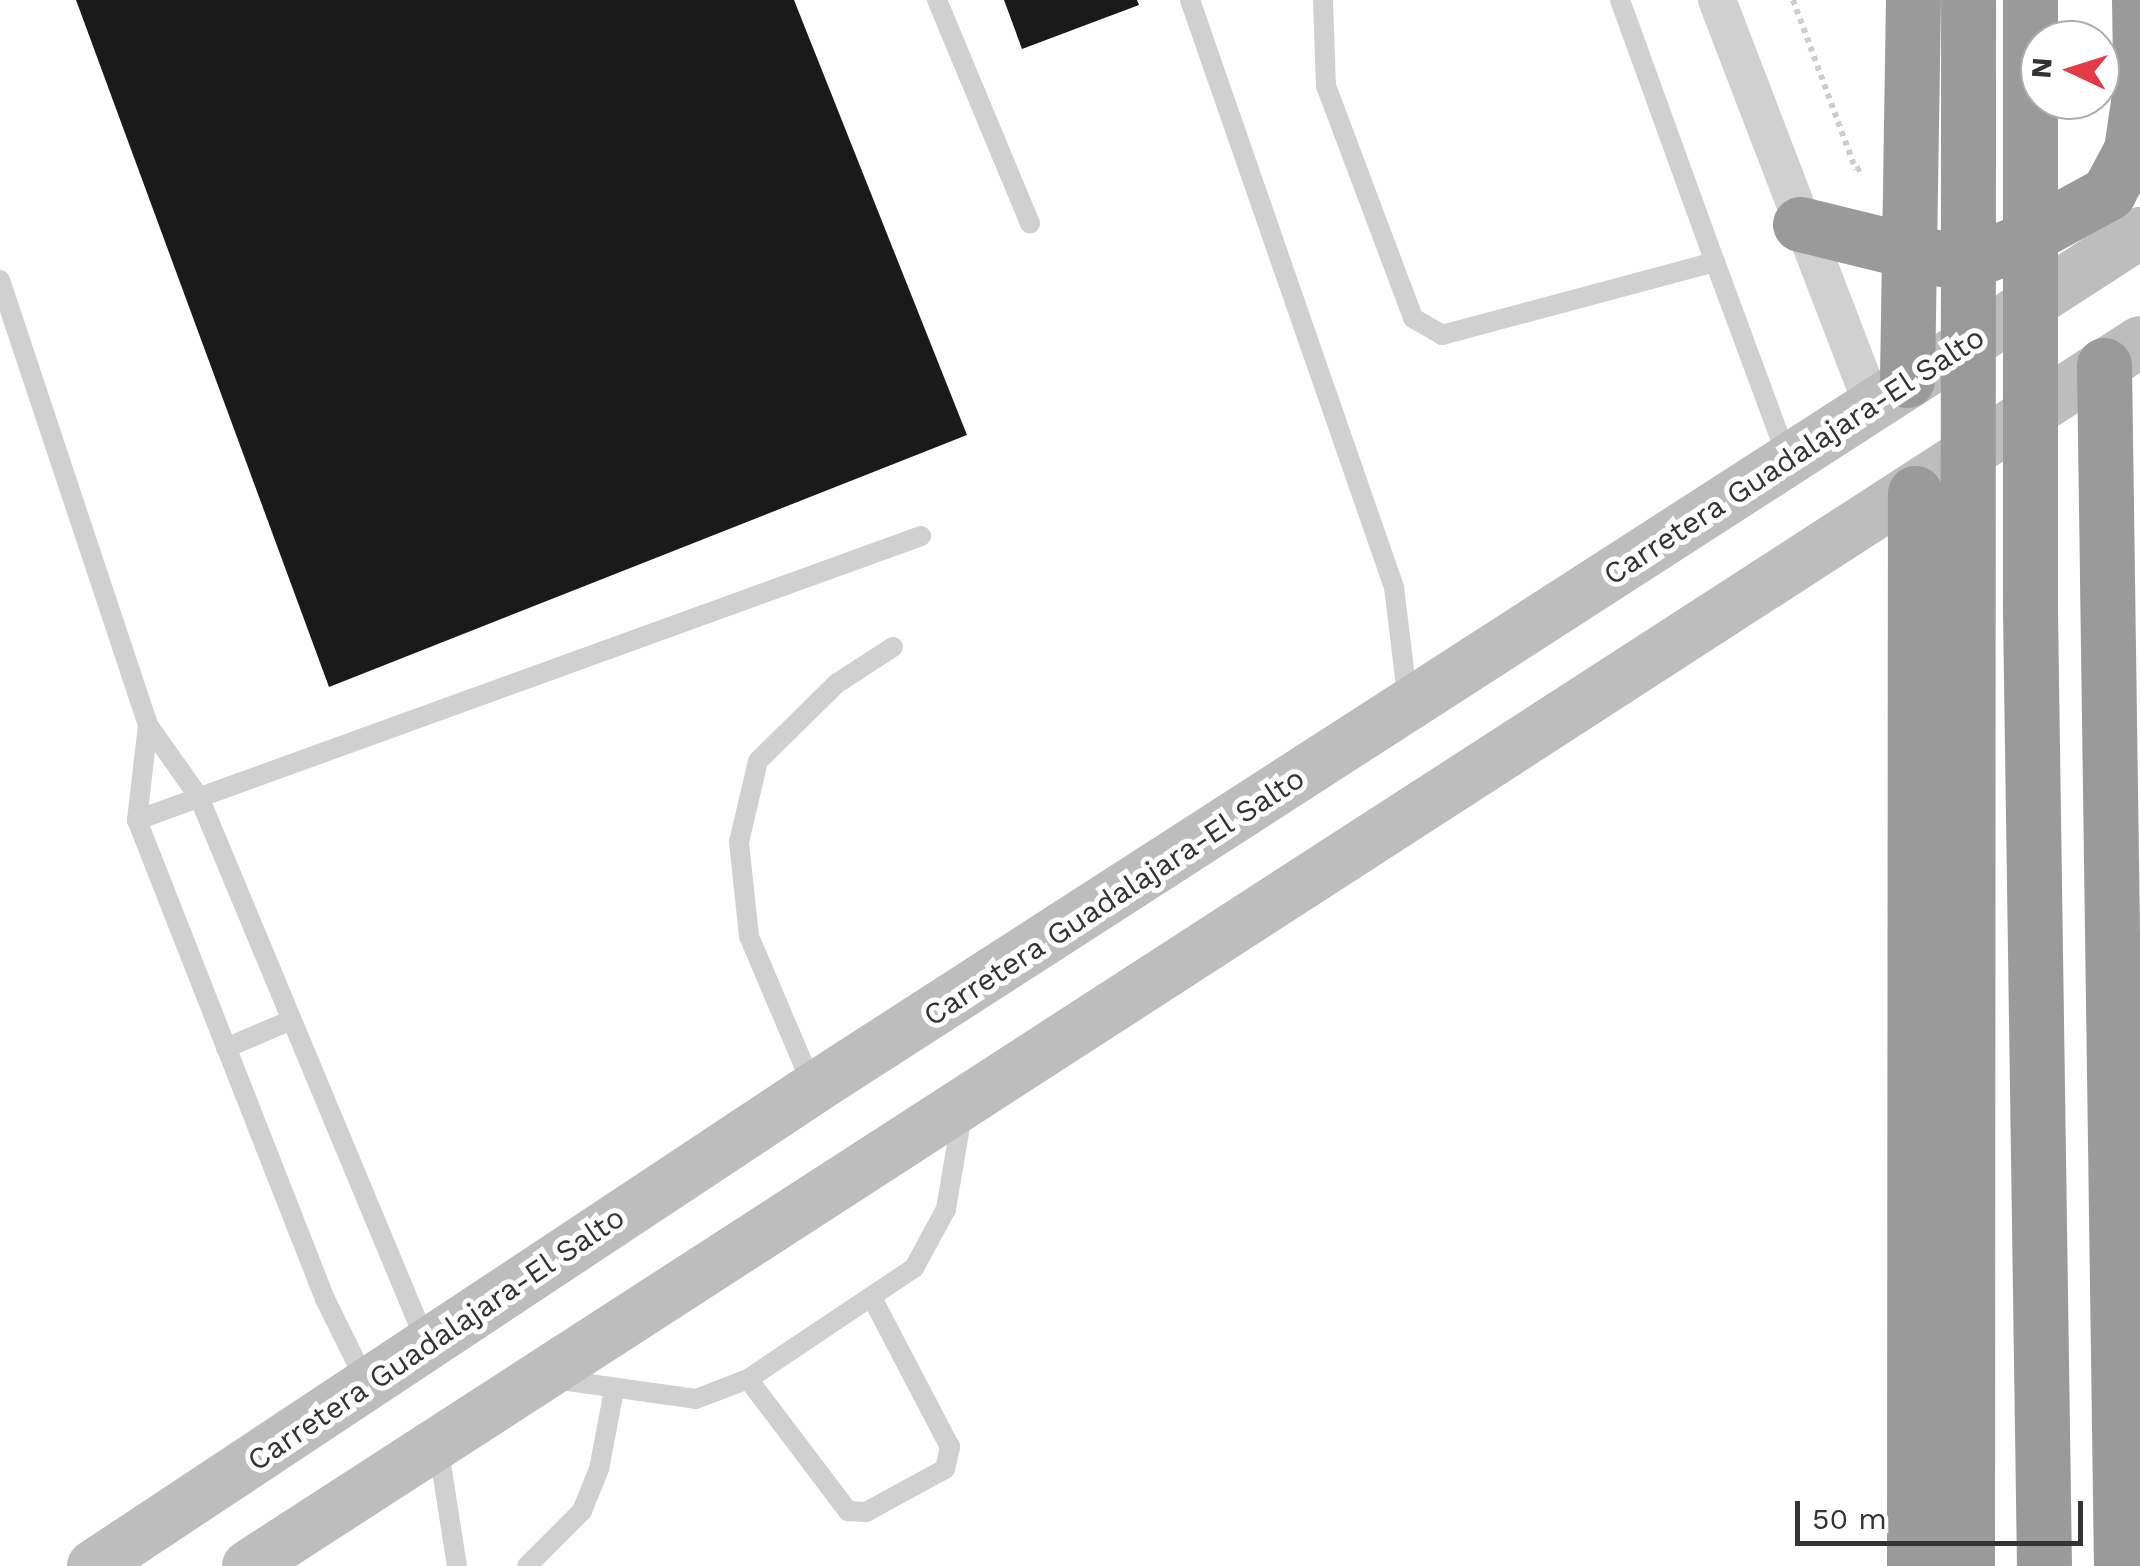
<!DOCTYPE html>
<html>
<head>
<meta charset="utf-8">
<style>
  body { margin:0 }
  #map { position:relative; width:2140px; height:1566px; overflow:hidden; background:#fff; font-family:"Work Sans",sans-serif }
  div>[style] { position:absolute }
  .building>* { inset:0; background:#1a1a1a }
  .path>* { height:6px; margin-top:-3px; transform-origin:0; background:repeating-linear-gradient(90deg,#cdcdcd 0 5px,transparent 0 10px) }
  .service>* { height:20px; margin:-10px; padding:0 10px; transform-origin:10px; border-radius:10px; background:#d0d0d0 }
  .minor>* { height:38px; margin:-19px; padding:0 19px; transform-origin:19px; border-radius:19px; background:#d0d0d0 }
  .secondary>* { height:52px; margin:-26px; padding:0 26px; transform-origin:26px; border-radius:26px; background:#bdbdbd }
  .motorway>* { height:55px; margin:-27.5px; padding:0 27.5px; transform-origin:27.5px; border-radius:27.5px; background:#9a9a9a }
  span { translate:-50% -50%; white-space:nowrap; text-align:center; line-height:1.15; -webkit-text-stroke:10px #fff; paint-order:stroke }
  .street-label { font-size:30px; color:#333 }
  .north { position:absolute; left:2020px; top:20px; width:100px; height:100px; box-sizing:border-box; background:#fff; border:2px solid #adadad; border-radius:50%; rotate:274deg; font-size:28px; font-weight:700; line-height:40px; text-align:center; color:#333 }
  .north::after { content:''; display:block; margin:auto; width:35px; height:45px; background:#e63946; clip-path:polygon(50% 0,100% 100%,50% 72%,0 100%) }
  .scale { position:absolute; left:1795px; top:1501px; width:288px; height:45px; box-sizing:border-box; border:5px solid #333; border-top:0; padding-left:12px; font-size:30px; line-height:35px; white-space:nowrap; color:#333; -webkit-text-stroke:8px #fff; paint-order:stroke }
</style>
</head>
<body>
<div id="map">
  <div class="building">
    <i style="clip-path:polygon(76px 0,794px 0,967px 435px,329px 687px)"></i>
    <i style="clip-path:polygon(1004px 0,1137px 0,1139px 5px,1022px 49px)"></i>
  </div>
  <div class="path">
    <i style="left:1793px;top:0;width:181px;rotate:69.7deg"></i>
    <i style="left:1856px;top:170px;width:9px;rotate:-21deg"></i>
  </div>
  <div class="service">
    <i style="left:937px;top:0;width:242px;rotate:67.4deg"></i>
    <i style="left:1190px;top:0;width:621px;rotate:70.84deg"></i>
    <i style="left:1394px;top:587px;width:116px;rotate:83.1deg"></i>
    <i style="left:1323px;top:0;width:86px;rotate:88deg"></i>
    <i style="left:1326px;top:86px;width:248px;rotate:69.4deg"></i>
    <i style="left:1413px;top:318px;width:34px;rotate:30deg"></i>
    <i style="left:1442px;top:335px;width:283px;rotate:-15deg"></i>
    <i style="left:1715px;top:262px;width:208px;rotate:69.7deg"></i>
    <i style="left:1620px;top:0;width:279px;rotate:70.1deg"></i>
    <i style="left:0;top:280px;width:469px;rotate:71.6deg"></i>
    <i style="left:148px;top:725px;width:88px;rotate:54.7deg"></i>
    <i style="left:199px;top:797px;width:590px;rotate:67.39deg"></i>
    <i style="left:148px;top:725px;width:96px;rotate:96.6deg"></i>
    <i style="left:137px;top:820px;width:515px;rotate:68.57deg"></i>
    <i style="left:325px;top:1299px;width:93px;rotate:63.7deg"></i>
    <i style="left:137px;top:820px;width:834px;rotate:-19.91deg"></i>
    <i style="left:226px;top:1048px;width:69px;rotate:-23.2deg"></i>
    <i style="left:813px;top:1087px;width:164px;rotate:-113deg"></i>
    <i style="left:749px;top:936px;width:95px;rotate:-96.1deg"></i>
    <i style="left:739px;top:842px;width:83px;rotate:-76.8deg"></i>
    <i style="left:758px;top:761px;width:110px;rotate:-44.6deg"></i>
    <i style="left:836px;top:684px;width:68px;rotate:-33deg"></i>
    <i style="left:554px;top:1379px;width:143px;rotate:8deg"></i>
    <i style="left:696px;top:1399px;width:56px;rotate:-21deg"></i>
    <i style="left:748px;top:1379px;width:200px;rotate:-33.8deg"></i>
    <i style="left:914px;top:1268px;width:67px;rotate:-61.5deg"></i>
    <i style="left:946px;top:1209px;width:95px;rotate:-80.3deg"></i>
    <i style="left:748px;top:1379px;width:166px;rotate:52.9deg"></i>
    <i style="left:848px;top:1511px;width:18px;rotate:3deg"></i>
    <i style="left:866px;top:1512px;width:90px;rotate:-28.6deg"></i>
    <i style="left:945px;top:1469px;width:23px;rotate:-77deg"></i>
    <i style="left:950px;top:1447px;width:168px;rotate:-117.6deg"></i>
    <i style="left:438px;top:1445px;width:122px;rotate:81.1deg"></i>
    <i style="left:527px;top:1566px;width:78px;rotate:-45deg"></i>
    <i style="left:582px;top:1511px;width:45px;rotate:-68deg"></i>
    <i style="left:599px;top:1469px;width:80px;rotate:-79.2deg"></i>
  </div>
  <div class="minor">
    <i style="left:1717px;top:0;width:433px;rotate:69deg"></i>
  </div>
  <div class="secondary">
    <i style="left:93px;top:1566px;width:865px;rotate:-33.54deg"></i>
    <i style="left:814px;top:1088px;width:1578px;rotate:-32.81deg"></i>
    <i style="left:248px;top:1566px;width:2253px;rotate:-32.9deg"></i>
  </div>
  <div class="motorway">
    <i style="left:2030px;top:0;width:611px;rotate:90deg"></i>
    <i style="left:2030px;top:611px;width:955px;rotate:89.16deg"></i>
    <i style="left:2139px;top:0;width:67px;rotate:89.1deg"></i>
    <i style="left:1800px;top:224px;width:147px;rotate:13.8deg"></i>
    <i style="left:1943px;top:259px;width:32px"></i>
    <i style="left:1975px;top:259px;width:38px;rotate:-20deg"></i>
    <i style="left:2011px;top:246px;width:111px;rotate:-28.7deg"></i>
    <i style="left:2108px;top:193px;width:49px;rotate:-61.9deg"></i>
    <i style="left:2131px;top:150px;width:63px;rotate:-81.7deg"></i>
    <i style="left:2104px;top:365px;width:1201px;rotate:89.19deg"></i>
    <i style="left:1907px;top:380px;width:380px;rotate:-89.1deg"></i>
    <i style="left:1914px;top:1566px;width:1073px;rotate:-89.95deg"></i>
    <i style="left:1967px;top:1566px;width:1566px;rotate:-89.96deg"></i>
  </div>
  <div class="street-label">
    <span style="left:1794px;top:456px;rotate:-33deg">Carretera Guadalajara-El Salto</span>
    <span style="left:1114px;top:897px;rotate:-33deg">Carretera Guadalajara-El Salto</span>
    <span style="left:436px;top:1339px;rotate:-34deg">Carretera Guadalajara-El Salto</span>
  </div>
  <div class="north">N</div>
  <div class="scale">50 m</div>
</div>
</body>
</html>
